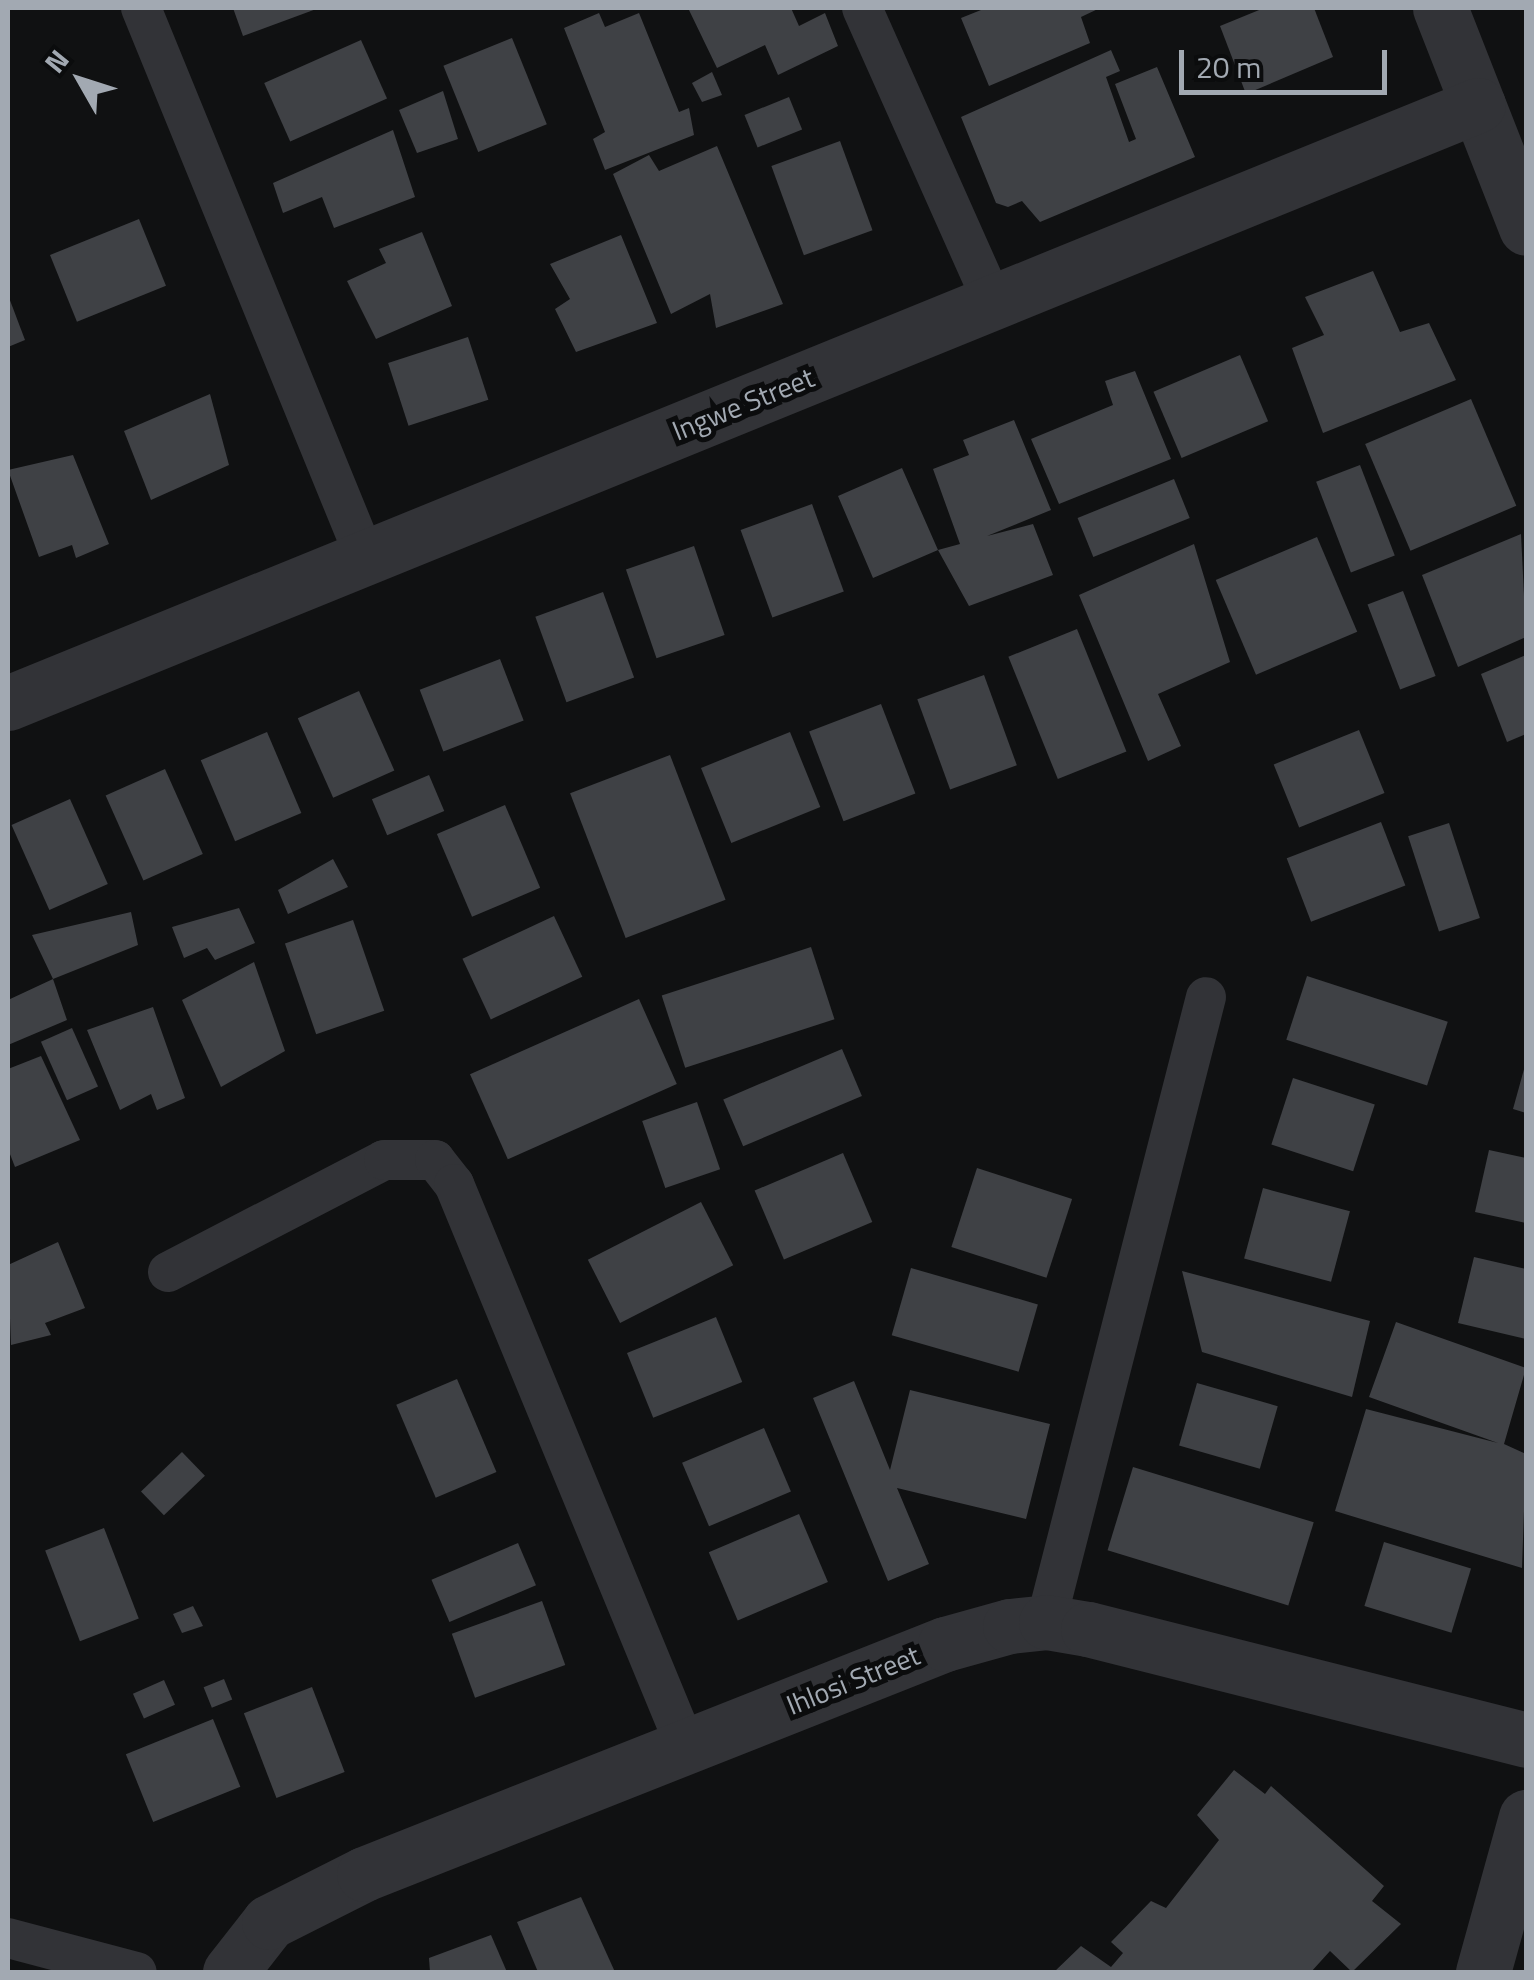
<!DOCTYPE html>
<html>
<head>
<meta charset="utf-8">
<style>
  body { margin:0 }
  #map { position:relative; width:1534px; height:1980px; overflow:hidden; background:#101112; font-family:"Titillium Web",sans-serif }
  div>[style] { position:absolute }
  .building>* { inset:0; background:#3f4145; transform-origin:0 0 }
  .service>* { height:40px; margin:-20px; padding:0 20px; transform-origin:20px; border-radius:20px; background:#323337 }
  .minor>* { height:55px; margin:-27.5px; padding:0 27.5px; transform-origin:27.5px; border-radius:27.5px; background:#323337 }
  span { translate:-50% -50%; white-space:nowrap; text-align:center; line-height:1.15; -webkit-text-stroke:10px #0b0c0d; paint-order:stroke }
  .street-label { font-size:28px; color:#a2a9b2 }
  .frame { position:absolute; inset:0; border:10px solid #a2a9b2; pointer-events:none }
  .north { position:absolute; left:30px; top:30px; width:100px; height:100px; -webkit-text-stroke:8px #0b0c0d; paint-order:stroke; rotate:309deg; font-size:28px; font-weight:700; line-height:40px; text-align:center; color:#a2a9b2 }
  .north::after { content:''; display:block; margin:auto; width:35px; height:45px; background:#a2a9b2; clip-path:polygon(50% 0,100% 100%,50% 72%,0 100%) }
  .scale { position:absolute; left:1179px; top:50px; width:208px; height:45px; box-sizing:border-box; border:5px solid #a2a9b2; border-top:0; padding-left:12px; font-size:30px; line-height:35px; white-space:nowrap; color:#a2a9b2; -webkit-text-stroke:8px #0b0c0d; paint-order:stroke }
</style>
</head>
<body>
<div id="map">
  <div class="building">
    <i style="clip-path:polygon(233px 8px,319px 8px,243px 36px)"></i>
    <i style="clip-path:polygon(688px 8px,791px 8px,799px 26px,825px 13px,838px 46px,778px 75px,765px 45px,717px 68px)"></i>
    <i style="clip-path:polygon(986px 8px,1100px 8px,1081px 17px,1090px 43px,989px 86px,961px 18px)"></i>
    <i style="clip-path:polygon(1264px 8px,1314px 8px,1333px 57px,1246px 94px,1220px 26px)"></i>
    <i style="clip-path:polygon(599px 13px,605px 27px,639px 13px,679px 112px,689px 108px,694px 135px,605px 170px,593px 139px,605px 132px,564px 28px)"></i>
    <i style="left:512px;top:38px;width:93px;height:74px;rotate:68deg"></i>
    <i style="left:361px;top:40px;width:64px;height:106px;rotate:66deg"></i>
    <i style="clip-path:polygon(1111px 50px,1120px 71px,1106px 77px,1129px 142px,1136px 139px,1115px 84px,1157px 67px,1195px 157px,1040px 222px,1022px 201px,1008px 207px,996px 203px,961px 117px)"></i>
    <i style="clip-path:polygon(712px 72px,722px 95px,702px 102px,692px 83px)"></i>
    <i style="clip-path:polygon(443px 91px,458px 139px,417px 153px,399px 110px)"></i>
    <i style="left:789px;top:97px;width:35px;height:48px;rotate:68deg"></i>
    <i style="clip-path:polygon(393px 130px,415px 197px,334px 228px,322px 197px,283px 213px,273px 183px)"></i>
    <i style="left:840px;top:141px;width:95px;height:73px;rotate:70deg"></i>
    <i style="clip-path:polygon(717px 146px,783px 304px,716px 328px,710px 294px,671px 314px,613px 174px,649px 155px,659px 171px)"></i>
    <i style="left:139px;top:219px;width:72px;height:96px;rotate:68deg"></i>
    <i style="clip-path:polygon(422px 232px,452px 306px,376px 339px,347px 281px,386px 263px,379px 249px)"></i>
    <i style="clip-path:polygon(621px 235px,657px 323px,576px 352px,555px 309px,570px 299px,550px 264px)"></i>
    <i style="clip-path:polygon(1373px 271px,1400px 332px,1429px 323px,1456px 380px,1323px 433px,1292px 348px,1324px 335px,1305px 297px)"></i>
    <i style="clip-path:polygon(8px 295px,25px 340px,8px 347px)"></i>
    <i style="left:468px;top:337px;width:66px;height:84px;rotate:72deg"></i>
    <i style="left:1240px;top:355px;width:72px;height:94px;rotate:67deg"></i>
    <i style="clip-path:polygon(1135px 371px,1171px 459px,1059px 504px,1031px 439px,1113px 405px,1105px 381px)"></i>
    <i style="clip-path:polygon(210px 394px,229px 465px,151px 500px,124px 431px)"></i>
    <i style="left:1471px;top:399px;width:116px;height:115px;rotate:67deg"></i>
    <i style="clip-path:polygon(1014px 420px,1051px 510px,987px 536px,1033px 524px,1053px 575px,969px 606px,938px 550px,873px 578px,838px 496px,902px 468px,938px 550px,960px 544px,933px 469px,969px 455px,963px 440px)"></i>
    <i style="clip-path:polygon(73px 455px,109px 544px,76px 558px,72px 545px,39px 557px,8px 470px)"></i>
    <i style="left:1360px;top:465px;width:97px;height:47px;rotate:69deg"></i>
    <i style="left:1174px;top:479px;width:42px;height:104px;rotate:68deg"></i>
    <i style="left:812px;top:504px;width:93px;height:76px;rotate:70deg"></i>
    <i style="clip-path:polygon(1521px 534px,1526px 637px,1458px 667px,1422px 575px)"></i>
    <i style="left:1317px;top:537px;width:103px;height:110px;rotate:67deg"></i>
    <i style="clip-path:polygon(1194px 544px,1230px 662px,1158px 694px,1181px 746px,1148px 761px,1079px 595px)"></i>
    <i style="left:694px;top:546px;width:94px;height:72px;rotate:71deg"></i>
    <i style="left:1403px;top:591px;width:91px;height:38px;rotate:69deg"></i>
    <i style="left:603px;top:592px;width:91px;height:72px;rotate:70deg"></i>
    <i style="left:1077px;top:629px;width:132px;height:74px;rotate:68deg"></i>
    <i style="clip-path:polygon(1526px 655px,1526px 734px,1507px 742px,1481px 674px)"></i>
    <i style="left:500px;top:659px;width:66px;height:86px;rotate:69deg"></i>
    <i style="left:984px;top:675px;width:96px;height:71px;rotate:70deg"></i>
    <i style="left:359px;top:691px;width:87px;height:67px;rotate:66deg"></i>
    <i style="left:881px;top:704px;width:96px;height:77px;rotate:69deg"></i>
    <i style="left:1359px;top:730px;width:68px;height:92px;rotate:68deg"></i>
    <i style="left:267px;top:732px;width:88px;height:72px;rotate:67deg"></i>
    <i style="left:790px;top:732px;width:81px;height:96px;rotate:68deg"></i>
    <i style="left:670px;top:755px;width:155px;height:107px;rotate:69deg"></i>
    <i style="left:165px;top:769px;width:93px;height:65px;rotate:66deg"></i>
    <i style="left:429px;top:775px;width:39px;height:62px;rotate:67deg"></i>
    <i style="left:70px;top:799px;width:93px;height:64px;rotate:66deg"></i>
    <i style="left:505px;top:805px;width:90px;height:74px;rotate:67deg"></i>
    <i style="left:1381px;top:822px;width:68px;height:101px;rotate:69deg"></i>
    <i style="left:1449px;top:823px;width:100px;height:43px;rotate:72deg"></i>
    <i style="clip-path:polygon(333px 859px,348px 887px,288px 914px,278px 890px)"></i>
    <i style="clip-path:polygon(239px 908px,255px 943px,215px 960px,207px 948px,184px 958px,172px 927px)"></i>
    <i style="clip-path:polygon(131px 912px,138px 945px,53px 979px,67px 1020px,8px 1045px,8px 1000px,53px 979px,32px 935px)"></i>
    <i style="left:554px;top:916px;width:67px;height:101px;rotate:65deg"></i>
    <i style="left:353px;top:920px;width:96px;height:72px;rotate:71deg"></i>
    <i style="left:811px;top:947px;width:76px;height:157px;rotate:72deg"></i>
    <i style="clip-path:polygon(254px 962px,285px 1051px,221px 1087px,182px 1000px)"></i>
    <i style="left:1307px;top:976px;width:148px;height:67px;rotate:18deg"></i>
    <i style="left:639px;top:999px;width:93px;height:185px;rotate:66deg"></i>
    <i style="clip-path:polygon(153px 1007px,185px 1098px,157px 1110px,151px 1094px,120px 1110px,87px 1030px)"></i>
    <i style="left:72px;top:1028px;width:64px;height:34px;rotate:66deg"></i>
    <i style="left:842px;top:1049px;width:51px;height:129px;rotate:67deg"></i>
    <i style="clip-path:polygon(41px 1056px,80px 1140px,15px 1167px,8px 1149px,8px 1069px)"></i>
    <i style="clip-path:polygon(1526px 1062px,1526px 1113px,1513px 1109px)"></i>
    <i style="left:1293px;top:1078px;width:86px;height:70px;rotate:18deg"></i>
    <i style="left:697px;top:1102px;width:71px;height:58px;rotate:71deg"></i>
    <i style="clip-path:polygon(1489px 1150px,1526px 1158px,1526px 1223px,1475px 1212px)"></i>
    <i style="left:843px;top:1153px;width:75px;height:96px;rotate:67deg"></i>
    <i style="left:977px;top:1168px;width:100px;height:83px;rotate:18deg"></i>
    <i style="left:1263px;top:1188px;width:90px;height:73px;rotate:15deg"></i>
    <i style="left:701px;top:1202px;width:71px;height:127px;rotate:63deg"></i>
    <i style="clip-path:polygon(58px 1242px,85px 1308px,45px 1323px,51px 1335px,11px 1345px,8px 1265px)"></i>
    <i style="clip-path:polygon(1474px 1257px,1526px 1269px,1526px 1339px,1458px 1323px)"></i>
    <i style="left:911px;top:1268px;width:132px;height:70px;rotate:16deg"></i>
    <i style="clip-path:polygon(1182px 1271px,1370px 1321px,1352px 1397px,1202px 1352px)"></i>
    <i style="left:716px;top:1317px;width:70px;height:96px;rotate:68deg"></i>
    <i style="clip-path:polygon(1396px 1322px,1526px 1368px,1504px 1444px,1526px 1454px,1522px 1568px,1335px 1511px,1366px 1409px,1498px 1443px,1369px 1397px)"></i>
    <i style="left:457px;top:1379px;width:101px;height:66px;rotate:67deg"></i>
    <i style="clip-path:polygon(854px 1381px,890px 1470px,910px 1390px,1050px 1424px,1026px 1519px,897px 1488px,929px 1564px,888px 1581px,813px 1398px)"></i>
    <i style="left:1197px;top:1383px;width:84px;height:65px;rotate:16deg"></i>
    <i style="left:764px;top:1428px;width:69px;height:89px;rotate:67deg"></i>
    <i style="left:182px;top:1452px;width:33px;height:57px;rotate:46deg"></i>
    <i style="left:1133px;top:1467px;width:189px;height:87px;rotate:17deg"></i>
    <i style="left:799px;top:1514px;width:74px;height:98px;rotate:67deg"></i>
    <i style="left:104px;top:1528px;width:97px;height:63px;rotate:69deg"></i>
    <i style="left:1384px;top:1542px;width:91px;height:67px;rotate:17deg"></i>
    <i style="left:518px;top:1543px;width:46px;height:94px;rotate:67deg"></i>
    <i style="left:542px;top:1601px;width:68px;height:96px;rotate:70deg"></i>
    <i style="clip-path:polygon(193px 1606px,203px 1626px,182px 1633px,173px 1614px)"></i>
    <i style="left:224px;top:1679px;width:22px;height:22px;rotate:68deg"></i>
    <i style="left:164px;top:1680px;width:27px;height:34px;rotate:66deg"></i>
    <i style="left:312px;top:1687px;width:91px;height:73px;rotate:69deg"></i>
    <i style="left:213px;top:1719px;width:73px;height:94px;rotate:68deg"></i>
    <i style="clip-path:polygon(1234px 1770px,1265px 1794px,1271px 1786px,1384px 1886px,1372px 1901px,1401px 1924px,1352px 1972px,1330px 1951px,1311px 1972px,1054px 1972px,1081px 1946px,1111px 1967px,1123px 1953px,1111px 1942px,1151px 1901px,1166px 1908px,1219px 1840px,1197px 1815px)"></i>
    <i style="clip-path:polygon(581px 1897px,615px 1972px,538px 1972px,517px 1922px)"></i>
    <i style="clip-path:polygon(491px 1935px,507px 1972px,430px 1972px,429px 1958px)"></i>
  </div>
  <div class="service">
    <i style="left:141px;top:8px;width:593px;rotate:67.8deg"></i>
    <i style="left:862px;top:8px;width:322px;rotate:66deg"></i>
    <i style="left:168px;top:1272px;width:243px;rotate:-27.4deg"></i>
    <i style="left:384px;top:1160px;width:51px"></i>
    <i style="left:435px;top:1160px;width:31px;rotate:52deg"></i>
    <i style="left:454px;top:1184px;width:609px;rotate:67.6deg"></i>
    <i style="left:1046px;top:1622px;width:645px;rotate:-75.64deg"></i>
    <i style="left:8px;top:1938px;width:133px;rotate:14.8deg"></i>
  </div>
  <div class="minor">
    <i style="left:1440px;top:8px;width:236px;rotate:68.6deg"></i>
    <i style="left:8px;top:703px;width:1587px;rotate:-22.14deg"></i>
    <i style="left:230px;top:1972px;width:63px;rotate:-52deg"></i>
    <i style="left:269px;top:1922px;width:106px;rotate:-26.8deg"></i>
    <i style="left:364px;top:1874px;width:625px;rotate:-21.6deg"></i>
    <i style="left:945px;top:1644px;width:67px;rotate:-15.5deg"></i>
    <i style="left:1010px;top:1626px;width:36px;rotate:-6deg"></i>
    <i style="left:1046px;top:1622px;width:43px;rotate:9.5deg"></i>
    <i style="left:1088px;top:1629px;width:452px;rotate:14.2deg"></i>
    <i style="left:1483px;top:1972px;width:161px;rotate:-74.5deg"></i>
  </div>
  <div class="street-label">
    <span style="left:743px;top:404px;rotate:-22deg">Ingwe Street</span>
    <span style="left:853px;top:1680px;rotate:-22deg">Ihlosi Street</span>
  </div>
  <div class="frame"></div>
  <div class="north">N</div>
  <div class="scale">20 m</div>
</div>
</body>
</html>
